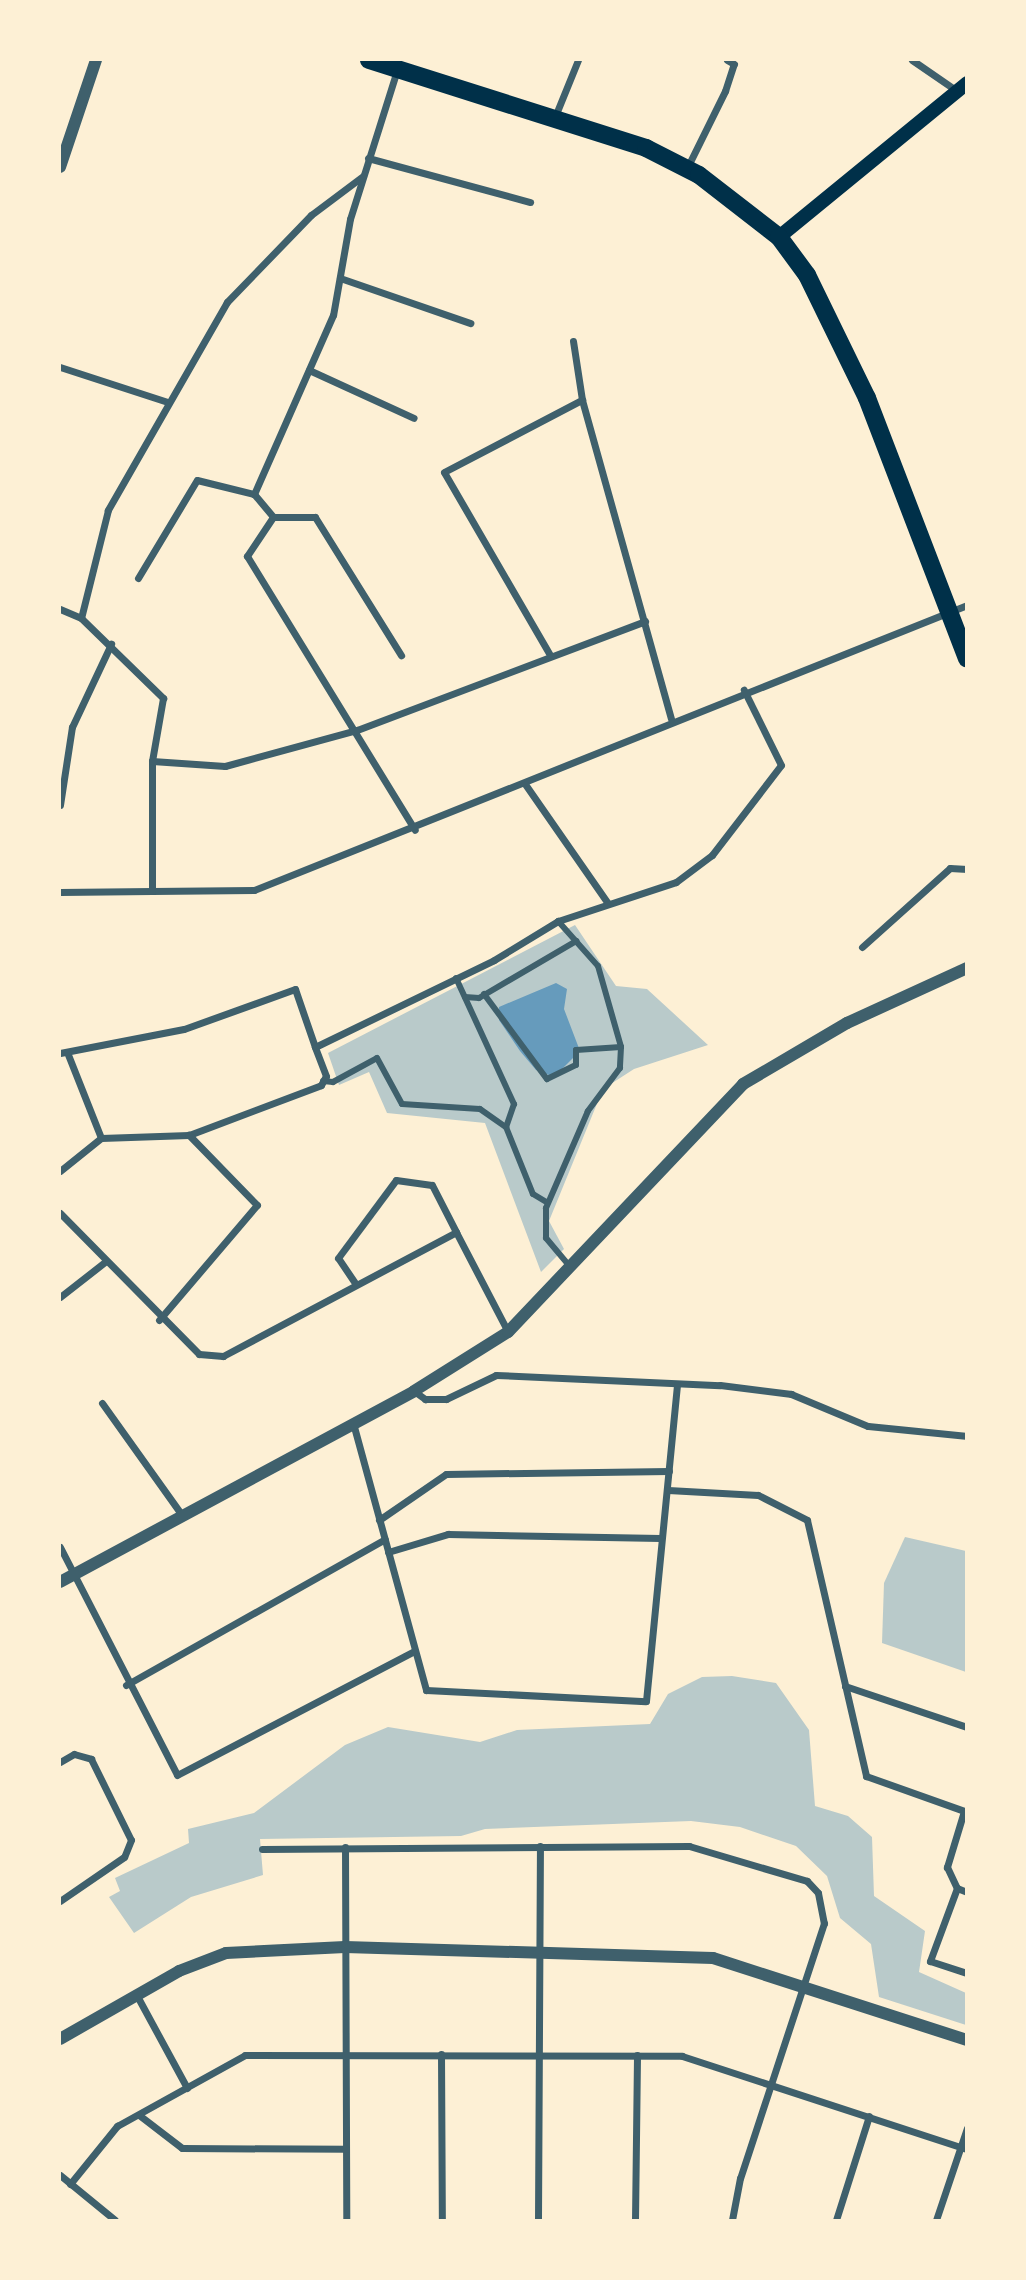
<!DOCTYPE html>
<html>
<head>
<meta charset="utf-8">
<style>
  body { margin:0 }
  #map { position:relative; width:1026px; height:2280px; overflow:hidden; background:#fdf0d5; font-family:Barlow,sans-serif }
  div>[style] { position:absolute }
  .green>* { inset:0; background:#b9caca }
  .water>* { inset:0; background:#669bbc }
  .pedestrian>* { height:6px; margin:-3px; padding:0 3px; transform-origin:3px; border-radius:3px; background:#3f606c }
  .minor>* { height:7px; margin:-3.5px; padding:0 3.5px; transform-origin:3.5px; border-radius:3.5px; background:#3f606c }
  .tertiary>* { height:12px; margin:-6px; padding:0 6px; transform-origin:6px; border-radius:6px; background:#3f606c }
  .secondary>* { height:14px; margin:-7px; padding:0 7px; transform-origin:7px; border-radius:7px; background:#003049 }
  .trunk>* { height:18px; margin:-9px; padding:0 9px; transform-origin:9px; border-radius:9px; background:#003049 }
  span { translate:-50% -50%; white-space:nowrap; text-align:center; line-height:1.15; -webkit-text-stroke:5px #fdf0d5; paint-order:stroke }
  .frame { position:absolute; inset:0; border:61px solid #fdf0d5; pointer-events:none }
</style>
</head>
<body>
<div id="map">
  <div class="green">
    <i style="clip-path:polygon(575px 925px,616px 986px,647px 989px,708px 1045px,634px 1069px,603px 1089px,549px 1221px,564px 1249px,541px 1272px,485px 1123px,387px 1113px,369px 1072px,339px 1085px,328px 1053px)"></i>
    <i style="clip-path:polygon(905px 1537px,966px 1551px,966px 1672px,882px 1643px,884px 1583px)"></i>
    <i style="clip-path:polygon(732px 1676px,776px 1683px,809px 1730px,815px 1806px,848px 1816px,872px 1837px,874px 1896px,925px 1931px,919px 1972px,966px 1993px,966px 2025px,879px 1997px,871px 1944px,840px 1918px,827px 1876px,796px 1846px,740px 1827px,691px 1821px,485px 1829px,461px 1836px,260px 1839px,263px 1875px,191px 1897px,134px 1933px,109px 1897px,120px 1891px,115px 1878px,189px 1843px,188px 1829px,254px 1813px,345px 1745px,388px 1727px,480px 1742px,517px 1730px,650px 1724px,668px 1694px,702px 1677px)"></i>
  </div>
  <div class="water">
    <i style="clip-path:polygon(556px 983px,567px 989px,564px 1009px,580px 1051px,554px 1077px,536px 1070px,520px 1051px,499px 1020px,499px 1007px)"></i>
  </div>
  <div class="pedestrian">
    <i style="left:558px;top:921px;width:60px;rotate:48.4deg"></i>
    <i style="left:598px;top:966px;width:84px;rotate:74.1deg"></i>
    <i style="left:621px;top:1047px;width:21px;rotate:93deg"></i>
    <i style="left:620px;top:1068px;width:54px;rotate:126.7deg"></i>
    <i style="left:588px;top:1111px;width:106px;rotate:113.4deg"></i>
    <i style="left:546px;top:1208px;width:30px;rotate:90deg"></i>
    <i style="left:546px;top:1238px;width:38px;rotate:50deg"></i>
    <i style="left:456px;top:978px;width:139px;rotate:65.3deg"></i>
    <i style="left:514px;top:1104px;width:24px;rotate:109deg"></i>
    <i style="left:484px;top:994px;width:106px;rotate:53.5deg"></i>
    <i style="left:547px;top:1079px;width:32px;rotate:-26deg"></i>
    <i style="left:576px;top:1065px;width:15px;rotate:-90deg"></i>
    <i style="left:576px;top:1050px;width:45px;rotate:-3.8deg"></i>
    <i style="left:465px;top:997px;width:14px;rotate:4deg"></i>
    <i style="left:479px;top:998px;width:113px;rotate:-30.4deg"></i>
    <i style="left:323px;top:1081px;width:10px;rotate:6deg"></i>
    <i style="left:333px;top:1082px;width:50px;rotate:-28.6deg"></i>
    <i style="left:377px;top:1058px;width:52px;rotate:61.5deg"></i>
    <i style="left:402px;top:1104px;width:78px;rotate:3.7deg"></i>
    <i style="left:480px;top:1109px;width:32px;rotate:35deg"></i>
    <i style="left:506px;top:1127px;width:72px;rotate:68.1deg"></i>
    <i style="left:533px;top:1194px;width:17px;rotate:31deg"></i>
  </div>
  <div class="minor">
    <i style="left:912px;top:60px;width:55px;rotate:34.6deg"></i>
    <i style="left:397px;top:70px;width:156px;rotate:107.5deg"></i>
    <i style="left:350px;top:219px;width:97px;rotate:100deg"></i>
    <i style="left:333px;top:315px;width:196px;rotate:113.8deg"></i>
    <i style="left:254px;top:494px;width:30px;rotate:50deg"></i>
    <i style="left:273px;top:517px;width:47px;rotate:123.7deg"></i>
    <i style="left:247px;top:556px;width:321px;rotate:58.5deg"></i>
    <i style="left:554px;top:119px;width:64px;rotate:-67.9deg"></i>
    <i style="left:368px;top:158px;width:168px;rotate:15.2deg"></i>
    <i style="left:687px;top:168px;width:86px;rotate:-63.7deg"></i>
    <i style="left:725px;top:91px;width:28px;rotate:-72deg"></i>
    <i style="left:734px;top:64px;width:8px;rotate:-150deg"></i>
    <i style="left:363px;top:176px;width:65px;rotate:143.1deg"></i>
    <i style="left:311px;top:215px;width:121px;rotate:134deg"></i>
    <i style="left:227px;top:302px;width:240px;rotate:119.8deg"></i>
    <i style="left:108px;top:510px;width:111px;rotate:104deg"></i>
    <i style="left:81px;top:618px;width:115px;rotate:44.3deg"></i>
    <i style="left:163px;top:698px;width:64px;rotate:99.9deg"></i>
    <i style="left:152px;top:761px;width:130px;rotate:90deg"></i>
    <i style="left:152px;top:891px;width:102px;rotate:-0.6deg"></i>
    <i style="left:254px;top:890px;width:768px;rotate:-21.79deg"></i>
    <i style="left:340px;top:278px;width:138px;rotate:19.1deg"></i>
    <i style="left:573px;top:341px;width:60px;rotate:81.3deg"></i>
    <i style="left:582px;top:400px;width:331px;rotate:74.4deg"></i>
    <i style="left:60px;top:367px;width:114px;rotate:18deg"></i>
    <i style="left:309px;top:370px;width:115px;rotate:24.6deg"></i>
    <i style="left:273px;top:517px;width:42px"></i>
    <i style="left:315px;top:517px;width:163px;rotate:58.1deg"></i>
    <i style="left:138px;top:578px;width:114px;rotate:-59deg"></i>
    <i style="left:197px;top:480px;width:59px;rotate:13.8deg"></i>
    <i style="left:60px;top:609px;width:23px;rotate:23deg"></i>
    <i style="left:550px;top:655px;width:211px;rotate:-120.1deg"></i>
    <i style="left:444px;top:472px;width:156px;rotate:-27.6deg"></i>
    <i style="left:152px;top:761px;width:73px;rotate:3.9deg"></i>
    <i style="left:225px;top:766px;width:137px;rotate:-15.3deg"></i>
    <i style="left:357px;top:730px;width:308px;rotate:-20.7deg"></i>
    <i style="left:525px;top:784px;width:144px;rotate:55.2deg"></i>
    <i style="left:60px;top:805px;width:79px;rotate:-81.3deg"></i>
    <i style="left:72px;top:727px;width:92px;rotate:-64.8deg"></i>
    <i style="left:60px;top:892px;width:92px;rotate:-0.6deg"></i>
    <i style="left:862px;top:947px;width:118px;rotate:-41.9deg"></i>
    <i style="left:950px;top:868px;width:17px;rotate:3deg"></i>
    <i style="left:67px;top:1052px;width:92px;rotate:68.4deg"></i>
    <i style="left:60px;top:1053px;width:126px;rotate:-11deg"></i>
    <i style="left:184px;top:1029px;width:118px;rotate:-19.8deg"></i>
    <i style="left:295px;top:989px;width:61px;rotate:71deg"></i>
    <i style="left:60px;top:1171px;width:53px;rotate:-38.8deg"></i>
    <i style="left:101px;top:1138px;width:88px;rotate:-2deg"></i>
    <i style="left:189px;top:1135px;width:141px;rotate:-20.7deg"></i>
    <i style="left:321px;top:1085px;width:10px;rotate:-61deg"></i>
    <i style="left:326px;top:1076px;width:31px;rotate:-111deg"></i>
    <i style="left:315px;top:1047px;width:199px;rotate:-25.9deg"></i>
    <i style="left:494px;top:960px;width:75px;rotate:-31.4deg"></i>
    <i style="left:558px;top:921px;width:124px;rotate:-18.3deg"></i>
    <i style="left:676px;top:882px;width:45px;rotate:-36.9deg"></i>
    <i style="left:712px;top:855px;width:113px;rotate:-52.5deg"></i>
    <i style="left:781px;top:765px;width:84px;rotate:-116.3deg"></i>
    <i style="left:60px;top:1213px;width:198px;rotate:45.4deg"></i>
    <i style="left:199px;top:1354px;width:24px;rotate:5deg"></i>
    <i style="left:223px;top:1356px;width:264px;rotate:-28deg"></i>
    <i style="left:456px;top:1232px;width:113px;rotate:62.5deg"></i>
    <i style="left:355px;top:1283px;width:30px;rotate:-124deg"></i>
    <i style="left:338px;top:1258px;width:97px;rotate:-53.4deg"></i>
    <i style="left:396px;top:1180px;width:36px;rotate:8deg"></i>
    <i style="left:432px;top:1185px;width:53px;rotate:62.9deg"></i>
    <i style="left:60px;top:1297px;width:58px;rotate:-38deg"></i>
    <i style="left:159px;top:1320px;width:151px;rotate:-49.6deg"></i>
    <i style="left:257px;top:1205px;width:98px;rotate:-134.2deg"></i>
    <i style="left:414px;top:1391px;width:14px;rotate:36deg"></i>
    <i style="left:425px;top:1399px;width:21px"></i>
    <i style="left:446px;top:1399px;width:55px;rotate:-25.6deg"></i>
    <i style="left:496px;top:1375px;width:224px;rotate:2.6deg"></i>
    <i style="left:720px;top:1385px;width:72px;rotate:7.2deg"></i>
    <i style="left:791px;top:1394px;width:83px;rotate:22.6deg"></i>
    <i style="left:868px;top:1426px;width:100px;rotate:5.8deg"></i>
    <i style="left:102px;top:1403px;width:138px;rotate:54.5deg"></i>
    <i style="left:353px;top:1423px;width:277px;rotate:74.7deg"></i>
    <i style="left:426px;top:1690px;width:220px;rotate:2.9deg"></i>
    <i style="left:646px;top:1701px;width:318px;rotate:-84.4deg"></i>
    <i style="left:668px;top:1490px;width:90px;rotate:3.2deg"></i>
    <i style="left:758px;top:1495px;width:55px;rotate:27deg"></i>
    <i style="left:807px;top:1520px;width:263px;rotate:77deg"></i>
    <i style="left:866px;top:1776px;width:107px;rotate:19.6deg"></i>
    <i style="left:379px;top:1520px;width:81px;rotate:-34.5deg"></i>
    <i style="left:446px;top:1474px;width:223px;rotate:-0.8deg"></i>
    <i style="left:60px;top:1547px;width:256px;rotate:62.8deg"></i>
    <i style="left:177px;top:1775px;width:267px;rotate:-27.6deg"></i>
    <i style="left:388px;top:1552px;width:63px;rotate:-16.7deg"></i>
    <i style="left:448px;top:1534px;width:212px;rotate:1.1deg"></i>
    <i style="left:126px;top:1685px;width:297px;rotate:-29.4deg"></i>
    <i style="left:845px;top:1686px;width:129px;rotate:18.6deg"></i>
    <i style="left:60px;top:1762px;width:16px;rotate:-30deg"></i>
    <i style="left:74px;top:1754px;width:18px;rotate:16deg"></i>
    <i style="left:91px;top:1759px;width:90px;rotate:63.7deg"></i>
    <i style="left:131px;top:1840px;width:18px;rotate:112deg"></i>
    <i style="left:124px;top:1857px;width:78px;rotate:145.5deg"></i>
    <i style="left:964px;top:1811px;width:59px;rotate:106.9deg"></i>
    <i style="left:947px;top:1867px;width:23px;rotate:65deg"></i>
    <i style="left:957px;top:1888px;width:11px;rotate:22deg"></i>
    <i style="left:345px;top:1847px;width:373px;rotate:89.8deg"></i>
    <i style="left:262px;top:1849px;width:427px;rotate:-0.4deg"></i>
    <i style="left:689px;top:1846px;width:123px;rotate:16.5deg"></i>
    <i style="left:807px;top:1881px;width:16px;rotate:47deg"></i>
    <i style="left:818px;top:1893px;width:31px;rotate:79deg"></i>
    <i style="left:824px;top:1923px;width:268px;rotate:108.2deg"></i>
    <i style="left:740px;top:2178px;width:43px;rotate:100.8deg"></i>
    <i style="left:957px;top:1888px;width:78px;rotate:110.3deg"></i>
    <i style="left:930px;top:1961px;width:39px;rotate:18deg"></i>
    <i style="left:136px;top:1994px;width:107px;rotate:61.5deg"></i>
    <i style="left:441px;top:2054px;width:166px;rotate:89.7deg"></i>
    <i style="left:139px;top:2115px;width:54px;rotate:37.5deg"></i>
    <i style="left:182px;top:2148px;width:164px;rotate:0.3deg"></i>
    <i style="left:60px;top:2175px;width:71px;rotate:39.3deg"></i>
    <i style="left:70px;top:2184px;width:75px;rotate:-51deg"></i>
    <i style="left:117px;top:2126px;width:146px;rotate:-29deg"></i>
    <i style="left:245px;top:2055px;width:437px;rotate:0.1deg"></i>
    <i style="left:682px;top:2056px;width:300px;rotate:18.1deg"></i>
    <i style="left:538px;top:2220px;width:374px;rotate:-89.7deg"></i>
    <i style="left:635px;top:2220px;width:165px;rotate:-89.3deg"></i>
    <i style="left:836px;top:2220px;width:109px;rotate:-72.4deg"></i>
    <i style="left:936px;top:2220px;width:97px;rotate:-71.4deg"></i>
  </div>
  <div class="tertiary">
    <i style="left:60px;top:167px;width:113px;rotate:-71.4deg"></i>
    <i style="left:60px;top:1582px;width:402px;rotate:-28.3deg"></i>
    <i style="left:414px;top:1391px;width:111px;rotate:-32.1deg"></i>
    <i style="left:508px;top:1332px;width:342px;rotate:-46.5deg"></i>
    <i style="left:743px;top:1084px;width:121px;rotate:-30.4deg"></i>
    <i style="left:847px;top:1023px;width:132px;rotate:-24.6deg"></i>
    <i style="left:60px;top:2039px;width:137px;rotate:-29.7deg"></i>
    <i style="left:179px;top:1971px;width:50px;rotate:-21deg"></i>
    <i style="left:226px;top:1953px;width:119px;rotate:-2.9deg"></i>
    <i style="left:345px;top:1947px;width:368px;rotate:1.7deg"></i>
    <i style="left:713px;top:1958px;width:267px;rotate:17.9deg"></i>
  </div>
  <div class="secondary">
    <i style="left:779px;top:237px;width:243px;rotate:-39.3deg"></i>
  </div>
  <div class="trunk">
    <i style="left:369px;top:60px;width:291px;rotate:17.6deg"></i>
    <i style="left:646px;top:148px;width:59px;rotate:27deg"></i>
    <i style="left:699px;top:175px;width:101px;rotate:37.8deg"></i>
    <i style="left:779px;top:237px;width:47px;rotate:53.6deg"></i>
    <i style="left:807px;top:275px;width:137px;rotate:64deg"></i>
    <i style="left:867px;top:398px;width:279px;rotate:69deg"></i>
  </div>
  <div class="frame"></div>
</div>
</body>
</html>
